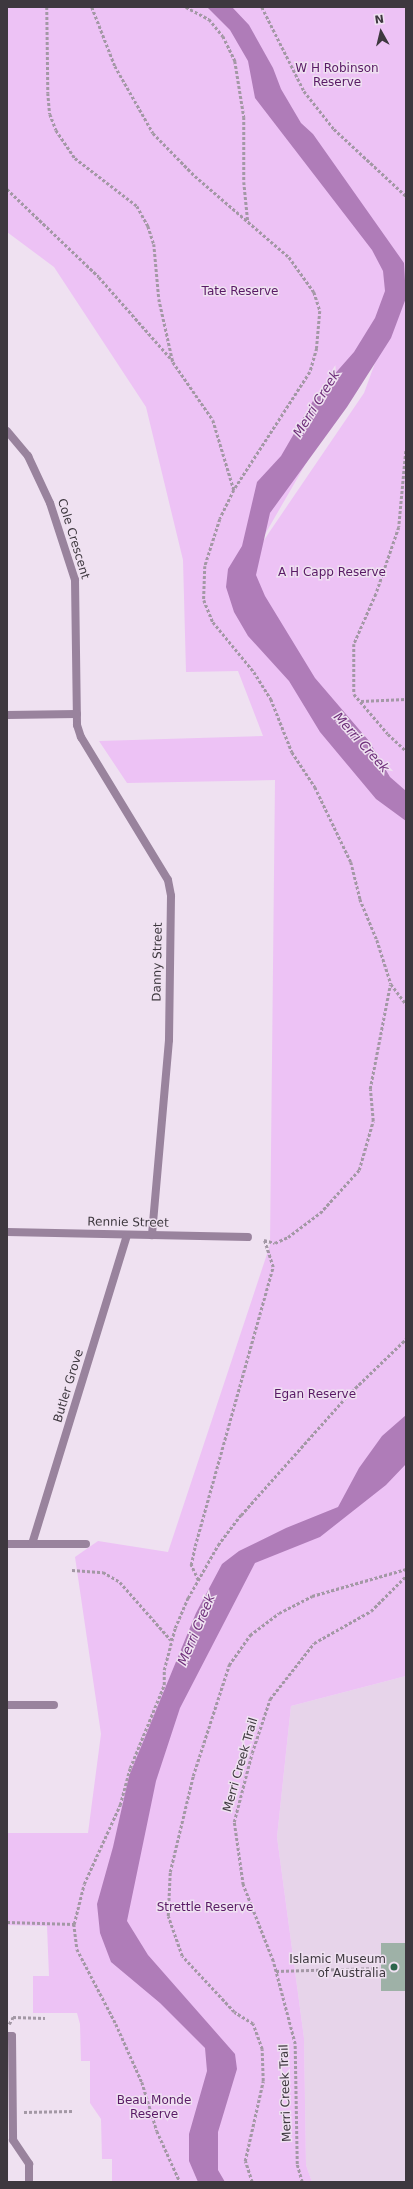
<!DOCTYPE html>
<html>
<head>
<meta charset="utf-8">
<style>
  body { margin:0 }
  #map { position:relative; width:413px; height:2189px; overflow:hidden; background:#efe1f1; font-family:"DejaVu Sans",sans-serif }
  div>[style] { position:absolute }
  .built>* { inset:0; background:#e7d4ea }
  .green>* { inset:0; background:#edc2f5 }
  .water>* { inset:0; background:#af7cb8 }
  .building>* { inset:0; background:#9eb1a7; transform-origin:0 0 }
  .path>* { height:2.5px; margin-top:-1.25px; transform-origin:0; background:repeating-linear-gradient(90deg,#a398a5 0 3px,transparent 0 5px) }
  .lane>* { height:8px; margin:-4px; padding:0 4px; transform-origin:4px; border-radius:4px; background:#99839d }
  .street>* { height:8px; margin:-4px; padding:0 4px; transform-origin:4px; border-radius:4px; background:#99839d }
  .dots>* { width:11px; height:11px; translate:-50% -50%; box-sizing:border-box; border:2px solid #efe1f1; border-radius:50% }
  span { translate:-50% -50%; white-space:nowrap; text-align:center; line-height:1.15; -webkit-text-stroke:3px #efe1f1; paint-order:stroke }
  .park-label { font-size:12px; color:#591a65 }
  .street-label { font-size:12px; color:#3e383f }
  .poi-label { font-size:12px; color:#3e383f }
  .right { translate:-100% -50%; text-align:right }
  .water-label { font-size:13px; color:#6f307b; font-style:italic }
  .frame { position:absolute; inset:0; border:8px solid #3e383f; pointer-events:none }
  .north { position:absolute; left:361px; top:12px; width:40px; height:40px; -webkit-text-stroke:3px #efe1f1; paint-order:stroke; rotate:352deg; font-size:11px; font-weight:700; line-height:16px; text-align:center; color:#3e383f }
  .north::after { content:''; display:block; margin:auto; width:14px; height:18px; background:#3e383f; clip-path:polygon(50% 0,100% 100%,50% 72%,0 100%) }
</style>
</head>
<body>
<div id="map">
  <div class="built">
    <i style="clip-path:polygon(406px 1676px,406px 2182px,312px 2182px,306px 2165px,304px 2038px,277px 1837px,291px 1706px)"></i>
  </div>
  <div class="green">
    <i style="clip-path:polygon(evenodd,7px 7px,406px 7px,406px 1676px,291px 1706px,277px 1837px,304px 2038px,306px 2165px,312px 2182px,112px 2182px,112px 2159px,102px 2159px,101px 2119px,90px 2103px,90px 2061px,81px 2061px,80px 2024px,77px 2013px,33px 2013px,33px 1976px,49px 1976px,47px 1926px,7px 1925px,7px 1833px,88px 1833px,101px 1734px,75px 1557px,98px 1541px,168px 1552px,270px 1245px,275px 780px,127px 783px,99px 741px,263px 736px,238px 671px,186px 672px,183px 560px,146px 407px,54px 267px,7px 232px,7px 7px,394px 311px,364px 393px,249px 562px,394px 311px)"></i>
  </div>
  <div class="water">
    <i style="clip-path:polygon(207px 7px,232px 7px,249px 25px,273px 68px,281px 89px,301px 123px,313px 134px,404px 263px,406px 298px,391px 338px,347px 407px,270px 513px,256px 575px,265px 596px,315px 678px,369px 741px,390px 777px,406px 791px,406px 821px,376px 799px,320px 732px,289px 681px,248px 636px,234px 612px,226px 587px,228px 569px,242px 546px,257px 482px,281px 456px,317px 394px,354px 352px,375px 318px,385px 291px,383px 271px,372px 250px,255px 98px,248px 61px,230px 30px)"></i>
    <i style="clip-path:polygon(406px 1415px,406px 1464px,386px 1485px,320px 1537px,255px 1563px,180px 1708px,156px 1781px,127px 1921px,148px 1955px,235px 2054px,237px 2069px,218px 2132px,218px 2170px,225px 2182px,198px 2182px,189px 2161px,189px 2134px,207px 2071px,205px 2048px,160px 2003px,111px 1962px,100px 1933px,97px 1904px,113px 1847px,129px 1776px,196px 1613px,222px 1564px,239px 1551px,286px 1528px,338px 1507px,359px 1468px,382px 1436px)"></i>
  </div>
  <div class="building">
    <i style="left:381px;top:1943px;width:25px;height:48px"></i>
  </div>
  <div class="path">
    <i style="left:47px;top:7px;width:86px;rotate:89.3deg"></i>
    <i style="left:48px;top:93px;width:21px;rotate:85deg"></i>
    <i style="left:50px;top:114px;width:17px;rotate:69deg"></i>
    <i style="left:56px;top:130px;width:34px;rotate:56deg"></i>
    <i style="left:75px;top:158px;width:78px;rotate:37.7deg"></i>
    <i style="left:137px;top:206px;width:23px;rotate:61deg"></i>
    <i style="left:148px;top:226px;width:19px;rotate:72deg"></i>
    <i style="left:154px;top:244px;width:55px;rotate:84.8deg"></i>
    <i style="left:159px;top:299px;width:65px;rotate:77.5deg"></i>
    <i style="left:173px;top:362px;width:70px;rotate:55.4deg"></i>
    <i style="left:213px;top:420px;width:73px;rotate:73.3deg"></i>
    <i style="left:92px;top:7px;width:63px;rotate:68.7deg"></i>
    <i style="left:115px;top:66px;width:77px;rotate:60.4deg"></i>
    <i style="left:153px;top:133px;width:60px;rotate:45.7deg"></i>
    <i style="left:195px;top:176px;width:124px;rotate:40.8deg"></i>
    <i style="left:289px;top:257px;width:43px;rotate:54.5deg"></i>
    <i style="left:314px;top:292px;width:20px;rotate:72deg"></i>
    <i style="left:320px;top:311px;width:37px;rotate:95deg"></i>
    <i style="left:317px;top:348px;width:25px;rotate:106deg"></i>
    <i style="left:310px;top:372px;width:140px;rotate:122.8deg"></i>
    <i style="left:234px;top:490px;width:32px;rotate:116deg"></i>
    <i style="left:220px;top:519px;width:49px;rotate:107.7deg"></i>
    <i style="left:205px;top:566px;width:34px;rotate:92deg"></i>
    <i style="left:204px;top:600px;width:24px;rotate:68deg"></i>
    <i style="left:213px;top:622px;width:65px;rotate:50.6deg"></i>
    <i style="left:254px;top:672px;width:32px;rotate:58deg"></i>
    <i style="left:271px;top:699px;width:57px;rotate:68.4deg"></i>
    <i style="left:292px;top:752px;width:42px;rotate:56.7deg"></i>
    <i style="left:315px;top:787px;width:83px;rotate:64.4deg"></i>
    <i style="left:351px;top:862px;width:38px;rotate:76deg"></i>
    <i style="left:360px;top:899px;width:44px;rotate:67.5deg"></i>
    <i style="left:377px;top:940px;width:46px;rotate:72.3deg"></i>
    <i style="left:391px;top:984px;width:25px;rotate:53deg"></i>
    <i style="left:186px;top:7px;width:26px;rotate:28deg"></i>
    <i style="left:209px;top:19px;width:22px;rotate:51deg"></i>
    <i style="left:223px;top:36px;width:28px;rotate:64deg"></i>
    <i style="left:235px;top:61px;width:57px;rotate:80.9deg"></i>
    <i style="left:244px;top:117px;width:65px;rotate:90deg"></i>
    <i style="left:244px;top:182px;width:40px;rotate:84.3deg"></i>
    <i style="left:262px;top:7px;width:94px;rotate:63.4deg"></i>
    <i style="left:304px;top:91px;width:48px;rotate:51.7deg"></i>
    <i style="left:334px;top:129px;width:98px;rotate:42.9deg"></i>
    <i style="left:7px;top:189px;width:127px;rotate:43.7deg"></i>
    <i style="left:99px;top:277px;width:112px;rotate:48.6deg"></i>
    <i style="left:406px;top:451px;width:76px;rotate:95.3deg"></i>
    <i style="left:399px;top:527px;width:71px;rotate:108.9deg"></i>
    <i style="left:376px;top:594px;width:55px;rotate:113.7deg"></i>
    <i style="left:354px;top:644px;width:50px;rotate:90deg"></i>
    <i style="left:354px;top:694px;width:52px;rotate:49.6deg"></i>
    <i style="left:388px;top:734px;width:25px;rotate:43deg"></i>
    <i style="left:361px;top:701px;width:45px;rotate:-2.5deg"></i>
    <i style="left:264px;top:1240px;width:11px;rotate:15deg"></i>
    <i style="left:275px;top:1243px;width:14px;rotate:-25deg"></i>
    <i style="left:288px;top:1237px;width:40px;rotate:-37deg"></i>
    <i style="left:320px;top:1213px;width:58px;rotate:-47.8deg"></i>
    <i style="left:359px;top:1170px;width:51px;rotate:-74.1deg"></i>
    <i style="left:373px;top:1121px;width:32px;rotate:-95deg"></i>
    <i style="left:370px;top:1089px;width:106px;rotate:-79.1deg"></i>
    <i style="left:72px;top:1570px;width:31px;rotate:4deg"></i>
    <i style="left:103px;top:1572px;width:20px;rotate:30deg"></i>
    <i style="left:120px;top:1582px;width:77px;rotate:48.7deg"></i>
    <i style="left:198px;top:1580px;width:17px;rotate:-115deg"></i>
    <i style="left:191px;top:1565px;width:19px;rotate:-78deg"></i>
    <i style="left:195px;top:1546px;width:290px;rotate:-74.4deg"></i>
    <i style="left:273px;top:1267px;width:28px;rotate:-108deg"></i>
    <i style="left:7px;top:1922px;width:67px;rotate:1.7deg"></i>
    <i style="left:74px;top:1924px;width:25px;rotate:83deg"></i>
    <i style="left:77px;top:1949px;width:85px;rotate:62.5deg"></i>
    <i style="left:116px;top:2024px;width:64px;rotate:65.9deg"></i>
    <i style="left:142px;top:2082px;width:51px;rotate:73deg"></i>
    <i style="left:157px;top:2131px;width:56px;rotate:65.7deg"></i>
    <i style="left:74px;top:1924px;width:41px;rotate:-76deg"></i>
    <i style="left:84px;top:1884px;width:87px;rotate:-65.5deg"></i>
    <i style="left:120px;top:1805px;width:38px;rotate:-75deg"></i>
    <i style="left:130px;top:1768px;width:90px;rotate:-67.7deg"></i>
    <i style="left:164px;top:1685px;width:15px;rotate:-90deg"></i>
    <i style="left:164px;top:1670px;width:43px;rotate:-75.3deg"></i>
    <i style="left:175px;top:1628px;width:33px;rotate:-67deg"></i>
    <i style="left:188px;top:1598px;width:61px;rotate:-60.5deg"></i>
    <i style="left:218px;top:1545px;width:38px;rotate:-53deg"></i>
    <i style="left:241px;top:1515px;width:161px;rotate:-48.3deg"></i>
    <i style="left:348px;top:1395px;width:81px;rotate:-44deg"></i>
    <i style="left:276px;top:1971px;width:104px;rotate:-1.7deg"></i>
    <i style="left:9px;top:2024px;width:8px;rotate:-60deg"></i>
    <i style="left:13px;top:2017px;width:32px;rotate:2deg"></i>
    <i style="left:24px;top:2112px;width:48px;rotate:-1.2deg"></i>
    <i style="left:252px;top:2182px;width:22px;rotate:-108deg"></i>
    <i style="left:245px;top:2161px;width:82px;rotate:-77.3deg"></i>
    <i style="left:263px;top:2081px;width:32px;rotate:-92deg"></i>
    <i style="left:262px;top:2049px;width:27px;rotate:-110deg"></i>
    <i style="left:253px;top:2024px;width:22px;rotate:-148deg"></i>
    <i style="left:234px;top:2012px;width:76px;rotate:-132.9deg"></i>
    <i style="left:182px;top:1956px;width:42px;rotate:-109.3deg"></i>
    <i style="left:168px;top:1916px;width:44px;rotate:-87.4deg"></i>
    <i style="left:170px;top:1872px;width:99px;rotate:-76.5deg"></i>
    <i style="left:193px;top:1776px;width:117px;rotate:-72deg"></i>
    <i style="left:229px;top:1665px;width:37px;rotate:-55deg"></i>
    <i style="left:250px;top:1635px;width:36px;rotate:-37deg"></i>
    <i style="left:279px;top:1613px;width:37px;rotate:-27deg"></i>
    <i style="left:312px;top:1596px;width:98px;rotate:-16deg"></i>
    <i style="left:302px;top:2182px;width:19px;rotate:-106deg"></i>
    <i style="left:297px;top:2164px;width:120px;rotate:-91deg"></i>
    <i style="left:295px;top:2044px;width:86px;rotate:-104.8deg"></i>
    <i style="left:273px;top:1961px;width:82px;rotate:-111.5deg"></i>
    <i style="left:243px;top:1885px;width:64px;rotate:-98.1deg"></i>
    <i style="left:234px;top:1822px;width:71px;rotate:-75.4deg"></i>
    <i style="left:252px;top:1753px;width:57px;rotate:-71.6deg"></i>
    <i style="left:270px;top:1699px;width:71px;rotate:-51.8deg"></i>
    <i style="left:314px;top:1643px;width:65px;rotate:-29.3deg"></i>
    <i style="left:371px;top:1611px;width:49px;rotate:-45deg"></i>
  </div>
  <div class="lane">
    <i style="left:7px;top:1705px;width:47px"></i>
  </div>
  <div class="street">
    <i style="left:7px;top:431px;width:33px;rotate:50deg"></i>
    <i style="left:28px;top:456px;width:52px;rotate:64.9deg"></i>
    <i style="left:50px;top:503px;width:81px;rotate:72deg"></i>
    <i style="left:75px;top:580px;width:145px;rotate:89.2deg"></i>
    <i style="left:77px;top:725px;width:13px;rotate:72deg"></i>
    <i style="left:81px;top:737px;width:167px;rotate:58.7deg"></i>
    <i style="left:168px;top:880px;width:16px;rotate:79deg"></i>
    <i style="left:171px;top:896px;width:144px;rotate:90.8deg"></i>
    <i style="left:169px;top:1040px;width:196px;rotate:95deg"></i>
    <i style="left:7px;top:715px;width:70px;rotate:-0.8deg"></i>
    <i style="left:7px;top:1232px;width:241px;rotate:1.2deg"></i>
    <i style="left:7px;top:1544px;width:79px"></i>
    <i style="left:32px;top:1544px;width:323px;rotate:-72.9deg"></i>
    <i style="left:7px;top:2036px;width:5px"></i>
    <i style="left:12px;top:2036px;width:104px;rotate:89.4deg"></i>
    <i style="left:13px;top:2140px;width:29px;rotate:56deg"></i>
    <i style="left:29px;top:2164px;width:18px;rotate:90deg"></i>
  </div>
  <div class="dots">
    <i style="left:394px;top:1967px;background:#2d654c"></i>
  </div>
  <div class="park-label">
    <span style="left:337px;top:76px">W H Robinson<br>Reserve</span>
    <span style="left:240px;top:292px">Tate Reserve</span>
    <span style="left:332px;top:573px">A H Capp Reserve</span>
    <span style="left:315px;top:1395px">Egan Reserve</span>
    <span style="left:205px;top:1908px">Strettle Reserve</span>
    <span style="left:154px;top:2108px">Beau Monde<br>Reserve</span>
  </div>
  <div class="street-label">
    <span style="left:73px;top:539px;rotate:73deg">Cole Crescent</span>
    <span style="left:158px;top:962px;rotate:-89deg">Danny Street</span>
    <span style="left:128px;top:1223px;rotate:1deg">Rennie Street</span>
    <span style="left:69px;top:1386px;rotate:-73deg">Butler Grove</span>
    <span style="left:241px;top:1765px;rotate:-74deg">Merri Creek Trail</span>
    <span style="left:286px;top:2093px;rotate:-92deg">Merri Creek Trail</span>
  </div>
  <div class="poi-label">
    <span class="right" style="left:386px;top:1967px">Islamic Museum<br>of Australia</span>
  </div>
  <div class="water-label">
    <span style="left:317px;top:404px;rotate:-58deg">Merri Creek</span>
    <span style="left:361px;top:743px;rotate:48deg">Merri Creek</span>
    <span style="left:197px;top:1630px;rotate:-67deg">Merri Creek</span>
  </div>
  <div class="frame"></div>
  <div class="north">N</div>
</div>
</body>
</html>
